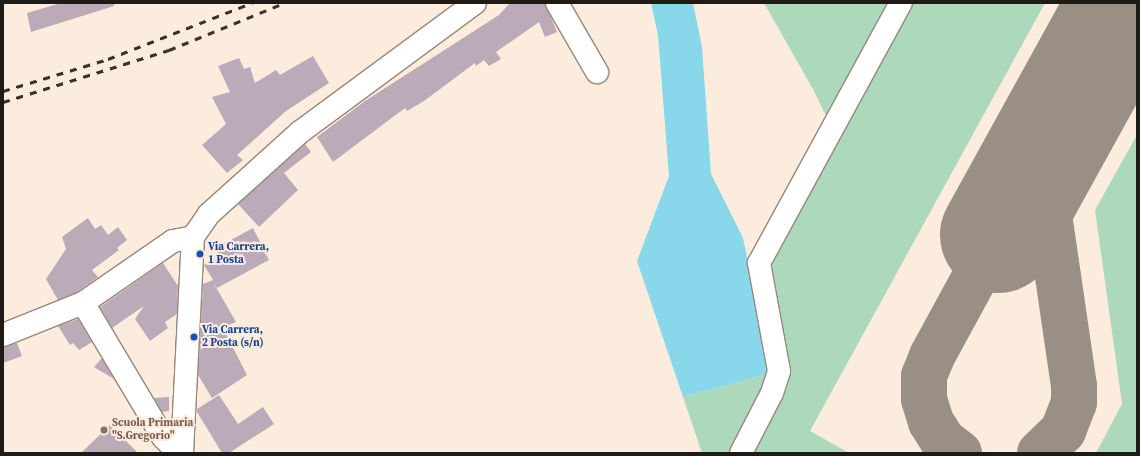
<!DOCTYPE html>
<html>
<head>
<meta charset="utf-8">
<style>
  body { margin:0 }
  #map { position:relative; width:1140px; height:456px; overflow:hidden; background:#fcecdd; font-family:"Source Serif 4",serif }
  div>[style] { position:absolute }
  .green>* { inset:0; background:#acd8bc }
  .water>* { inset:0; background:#89d7ea }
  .taxiway>* { height:46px; margin:-23px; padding:0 23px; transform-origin:23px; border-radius:23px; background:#9a8f84 }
  .runway>* { height:116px; margin:-58px; padding:0 58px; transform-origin:58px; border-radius:58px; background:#9a8f84 }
  .building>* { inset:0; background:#bbaab7 }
  .roads { filter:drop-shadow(1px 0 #96877a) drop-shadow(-1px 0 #96877a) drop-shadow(0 1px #96877a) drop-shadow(0 -1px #96877a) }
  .minor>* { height:22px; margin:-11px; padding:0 11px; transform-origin:11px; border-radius:11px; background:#fff }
  .rail>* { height:3px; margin-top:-1.5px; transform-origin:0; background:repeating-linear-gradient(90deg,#39322c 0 7px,transparent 0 14px) }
  .dots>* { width:11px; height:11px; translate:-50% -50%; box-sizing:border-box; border:2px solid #fcecdd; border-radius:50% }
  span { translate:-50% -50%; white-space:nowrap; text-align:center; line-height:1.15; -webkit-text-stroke:4px #fcecdd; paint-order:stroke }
  .transit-label { font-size:11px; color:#164399; font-weight:700 }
  .left { translate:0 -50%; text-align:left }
  .education-label { font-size:11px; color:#785e54; font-weight:700 }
  .frame { position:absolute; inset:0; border:4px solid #201a15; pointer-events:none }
</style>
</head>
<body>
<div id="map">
  <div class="green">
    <i style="clip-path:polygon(764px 3px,892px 3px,828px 120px,814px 91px)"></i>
    <i style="clip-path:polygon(910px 3px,1045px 3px,810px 431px,849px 453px,746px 453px,777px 395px,767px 266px)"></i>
    <i style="clip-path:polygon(1137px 135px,1137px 453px,1096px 453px,1122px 404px,1095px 210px)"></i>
    <i style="clip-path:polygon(771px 373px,733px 453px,702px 453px,683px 397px)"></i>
  </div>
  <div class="water">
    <i style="clip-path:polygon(651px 3px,693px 3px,702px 47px,711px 174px,743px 238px,771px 373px,683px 397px,637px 261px,669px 176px,658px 35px)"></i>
  </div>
  <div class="taxiway">
    <i style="left:959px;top:453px;width:20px;rotate:-143deg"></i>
    <i style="left:943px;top:441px;width:22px;rotate:-122deg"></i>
    <i style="left:931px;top:422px;width:24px;rotate:-107deg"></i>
    <i style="left:924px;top:399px;width:23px;rotate:-90deg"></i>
    <i style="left:924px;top:376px;width:22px;rotate:-68deg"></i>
    <i style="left:932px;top:356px;width:138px;rotate:-61.4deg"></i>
    <i style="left:1040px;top:453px;width:32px;rotate:-44deg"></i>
    <i style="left:1063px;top:431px;width:30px;rotate:-69deg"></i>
    <i style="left:1074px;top:403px;width:17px;rotate:-90deg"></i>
    <i style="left:1074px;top:386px;width:195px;rotate:-98.3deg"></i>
    <i style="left:1046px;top:193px;width:33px;rotate:-88deg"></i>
    <i style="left:1047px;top:160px;width:31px;rotate:-73deg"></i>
  </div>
  <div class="runway">
    <i style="left:998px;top:235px;width:265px;rotate:-61.1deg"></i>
  </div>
  <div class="building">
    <i style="clip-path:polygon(61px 3px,114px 3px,114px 6px,31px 32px,27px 13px)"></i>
    <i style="clip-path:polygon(510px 3px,545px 3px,557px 32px,545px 37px,539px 22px,496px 52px,501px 59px,489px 66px,484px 60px,476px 66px,475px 63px,424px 101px,407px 111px,405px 108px,333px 162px,317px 137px,365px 101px,499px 15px)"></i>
    <i style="clip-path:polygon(313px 56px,329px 83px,286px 111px,237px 155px,243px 160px,227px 173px,202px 145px,226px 124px,212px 97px,230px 92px,218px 66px,239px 58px,244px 69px,250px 67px,255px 83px,276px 70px,280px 75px)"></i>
    <i style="clip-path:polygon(305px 144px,311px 152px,284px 173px,298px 190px,259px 227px,238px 204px)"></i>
    <i style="clip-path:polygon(88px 218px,95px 229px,101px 225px,108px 235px,118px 227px,127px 240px,117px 248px,119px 250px,92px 270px,98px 277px,77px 292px,58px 300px,46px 279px,66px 249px,62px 237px)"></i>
    <i style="clip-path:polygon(253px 228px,269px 260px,217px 288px,213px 282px,236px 322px,223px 328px,247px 375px,212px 398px,198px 375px,203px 284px,213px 280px,204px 265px,220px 257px,216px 248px)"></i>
    <i style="clip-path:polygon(163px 263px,178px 286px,177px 314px,165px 322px,168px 328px,150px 341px,135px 319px,144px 306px,112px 328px,100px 307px)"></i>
    <i style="clip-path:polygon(78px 319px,92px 342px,79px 350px,73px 343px,70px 345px,58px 326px)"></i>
    <i style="clip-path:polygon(17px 343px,22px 356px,3px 363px,3px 347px)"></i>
    <i style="clip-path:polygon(102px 358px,114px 379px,94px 367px)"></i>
    <i style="clip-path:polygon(219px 395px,238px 424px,263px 407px,274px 424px,229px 453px,222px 453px,197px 412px,197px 409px)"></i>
    <i style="clip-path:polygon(169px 397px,169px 411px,162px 412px,154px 398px)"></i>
    <i style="clip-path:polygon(110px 425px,138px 453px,81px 453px)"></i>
  </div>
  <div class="roads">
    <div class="minor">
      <i style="left:557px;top:3px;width:80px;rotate:59.9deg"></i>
      <i style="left:83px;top:303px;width:156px;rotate:59.2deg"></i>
      <i style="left:163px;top:437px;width:22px;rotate:47deg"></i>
      <i style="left:3px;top:335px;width:86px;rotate:-21.8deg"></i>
      <i style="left:83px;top:303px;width:109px;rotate:-34.6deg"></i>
      <i style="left:173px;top:241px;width:20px;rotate:-11deg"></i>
      <i style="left:193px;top:237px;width:28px;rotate:-55deg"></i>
      <i style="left:209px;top:214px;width:122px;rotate:-42deg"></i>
      <i style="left:300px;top:132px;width:217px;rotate:-36.4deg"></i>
      <i style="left:182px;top:453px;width:216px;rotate:-87.1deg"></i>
      <i style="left:741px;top:453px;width:68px;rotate:-62.7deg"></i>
      <i style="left:772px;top:393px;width:23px;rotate:-72deg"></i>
      <i style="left:779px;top:371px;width:110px;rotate:-100.5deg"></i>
      <i style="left:759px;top:263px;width:296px;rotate:-61.4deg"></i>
    </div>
  </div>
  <div class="rail">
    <i style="left:3px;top:91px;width:110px;rotate:-16.9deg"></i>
    <i style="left:108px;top:59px;width:155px;rotate:-21.3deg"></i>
    <i style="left:3px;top:102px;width:174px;rotate:-17.4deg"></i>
    <i style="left:169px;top:50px;width:124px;rotate:-22.2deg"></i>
  </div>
  <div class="dots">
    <i style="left:200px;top:254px;background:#1a4fb4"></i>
    <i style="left:194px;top:337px;background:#1a4fb4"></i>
    <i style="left:104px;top:430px;background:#8d6e63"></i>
  </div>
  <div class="transit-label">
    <span class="left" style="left:208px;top:254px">Via Carrera,<br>1 Posta</span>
    <span class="left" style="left:202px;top:337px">Via Carrera,<br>2 Posta (s/n)</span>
  </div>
  <div class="education-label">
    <span class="left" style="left:112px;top:430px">Scuola Primaria<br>"S.Gregorio"</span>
  </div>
  <div class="frame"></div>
</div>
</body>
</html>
